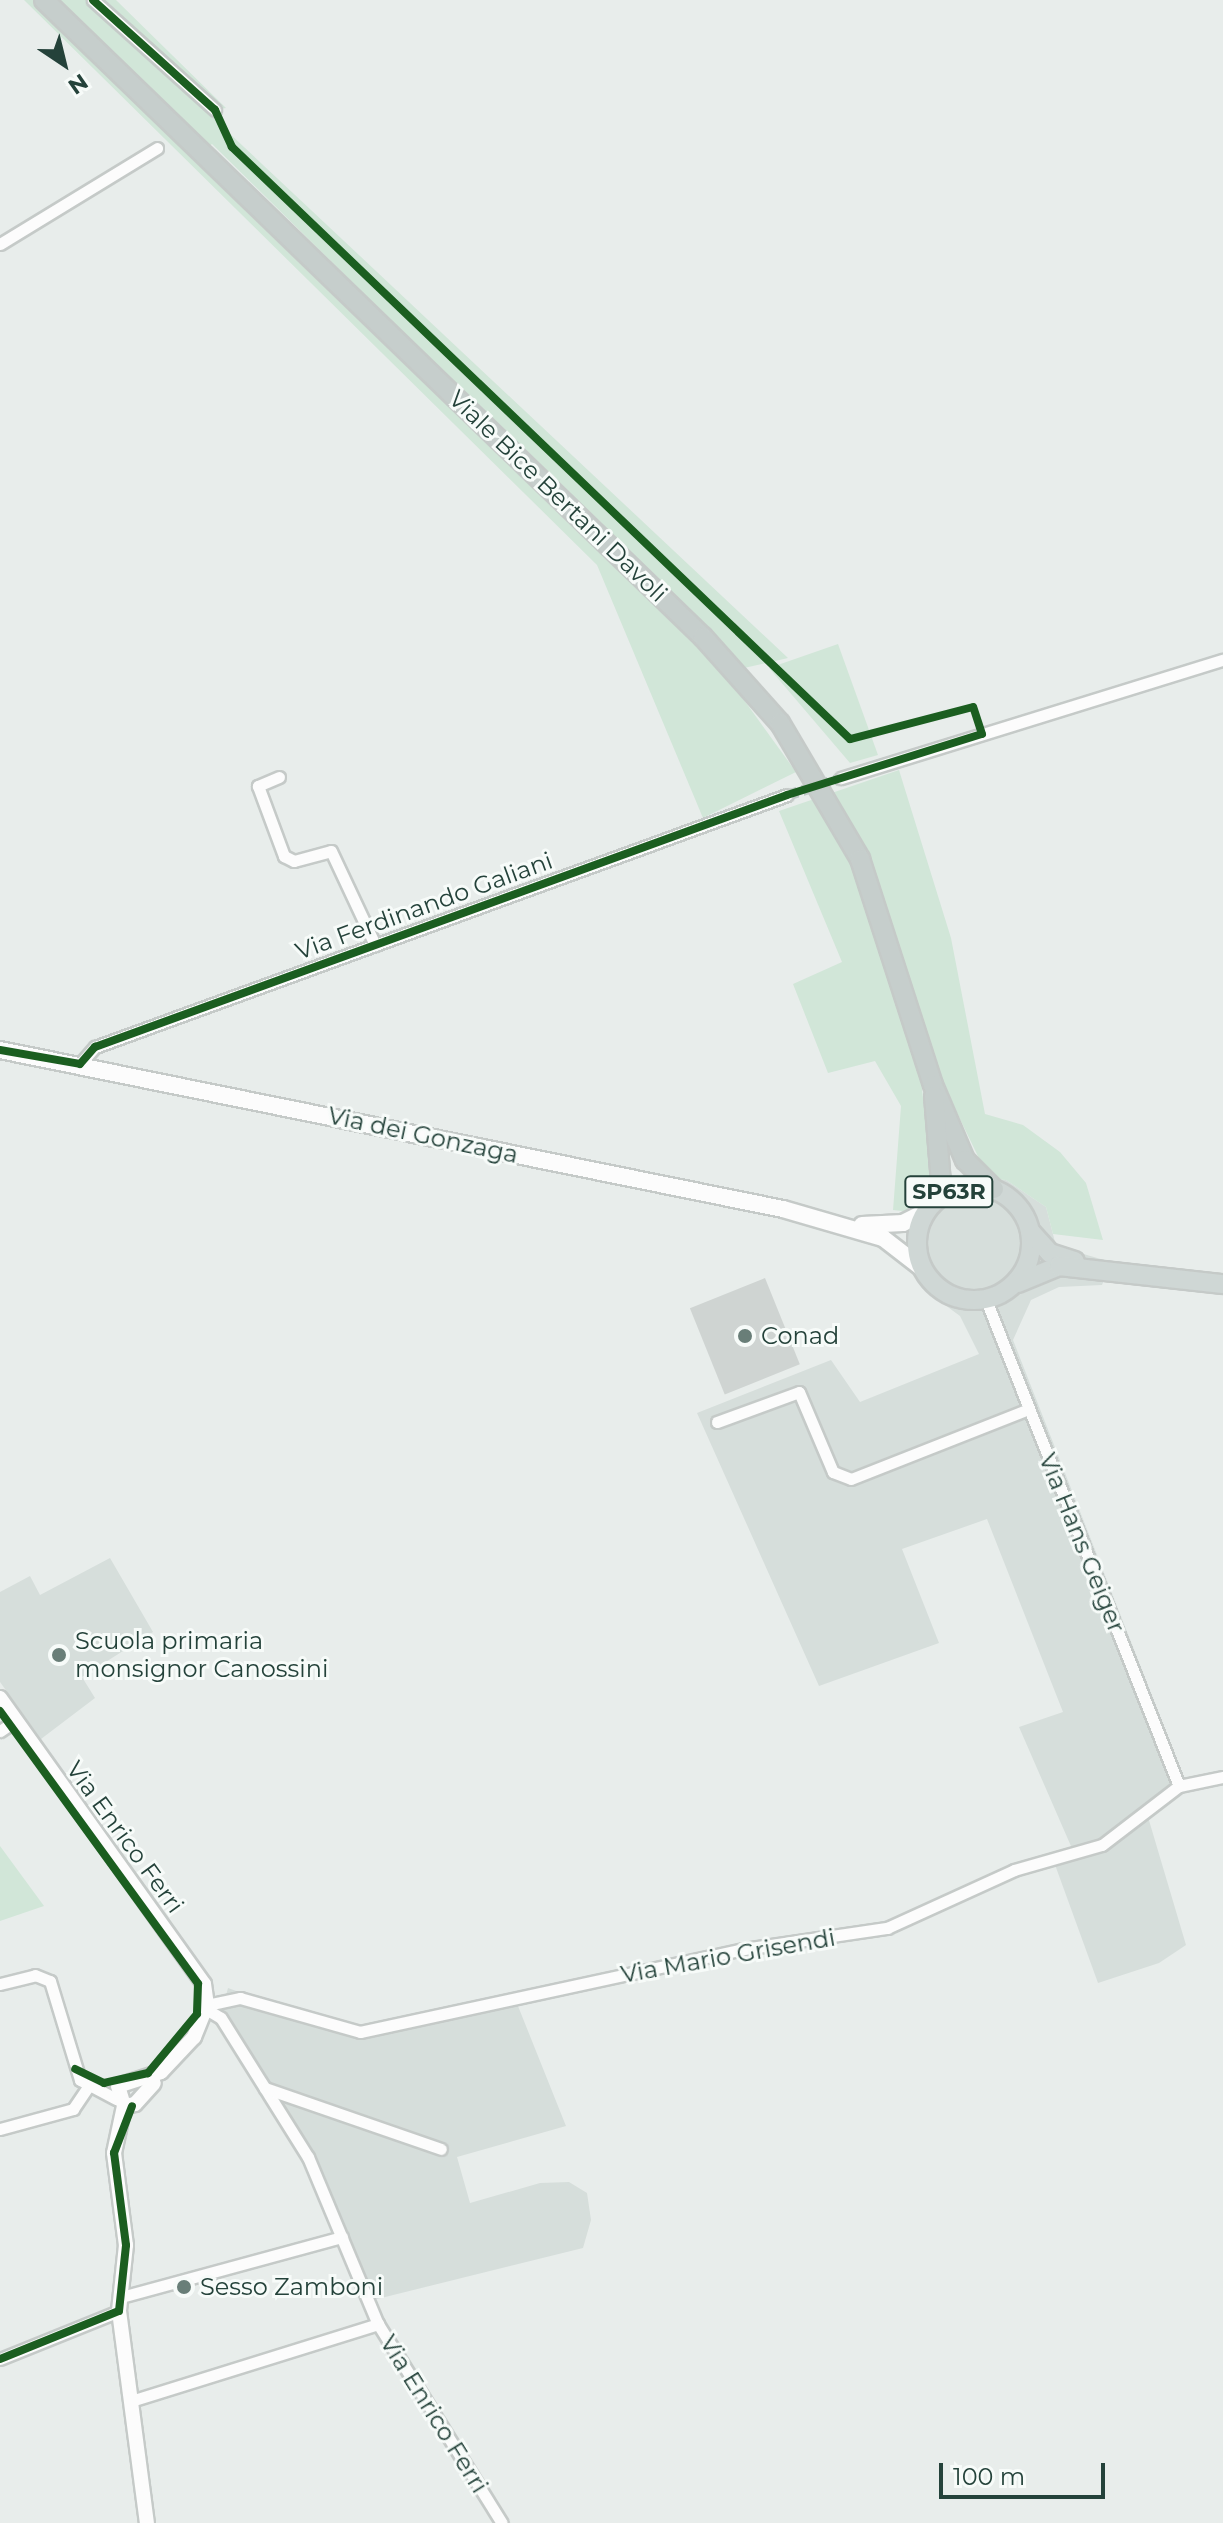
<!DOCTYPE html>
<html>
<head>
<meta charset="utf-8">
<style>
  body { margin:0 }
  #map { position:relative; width:1223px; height:2523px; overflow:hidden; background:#e8edeb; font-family:Montserrat,sans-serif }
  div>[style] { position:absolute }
  .built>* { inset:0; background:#d6dedb }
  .green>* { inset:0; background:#d1e6d8 }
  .building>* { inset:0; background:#cfd4d2; transform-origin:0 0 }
  .minor-tunnel>* { height:11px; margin-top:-5.5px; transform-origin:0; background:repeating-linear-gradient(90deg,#c1cbc8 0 11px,transparent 0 16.5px) }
  .roads { filter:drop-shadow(2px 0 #c5cac8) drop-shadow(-2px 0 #c5cac8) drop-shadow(0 2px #c5cac8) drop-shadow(0 -2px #c5cac8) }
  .minor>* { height:11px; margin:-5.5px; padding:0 5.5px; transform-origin:5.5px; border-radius:5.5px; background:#fcfcfc }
  .tertiary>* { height:14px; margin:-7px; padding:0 7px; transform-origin:7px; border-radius:7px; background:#fcfcfc }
  .secondary>* { height:16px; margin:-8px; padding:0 8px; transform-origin:8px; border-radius:8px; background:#fcfcfc }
  .primary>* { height:18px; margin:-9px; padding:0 9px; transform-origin:9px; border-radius:9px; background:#cfd7d5 }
  .primary>.ring { margin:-9px; padding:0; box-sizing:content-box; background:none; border:18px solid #cfd7d5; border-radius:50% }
  .trunk>* { height:18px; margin:-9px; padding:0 9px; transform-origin:9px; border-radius:9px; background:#c6cecc }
  .cycleway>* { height:8px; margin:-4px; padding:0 4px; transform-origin:4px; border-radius:4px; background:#1b5e20 }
  .dots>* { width:22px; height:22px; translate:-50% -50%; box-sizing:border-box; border:4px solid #f7fbf9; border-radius:50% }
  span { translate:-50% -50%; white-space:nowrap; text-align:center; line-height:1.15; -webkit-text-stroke:6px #f7fbf9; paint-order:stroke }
  .shield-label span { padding:2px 6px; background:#f7fbf9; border:2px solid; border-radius:6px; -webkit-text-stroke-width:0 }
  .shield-label { font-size:22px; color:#24423a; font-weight:700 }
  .street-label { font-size:24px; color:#24423a }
  .poi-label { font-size:24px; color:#24423a }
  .left { translate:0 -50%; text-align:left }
  .north { position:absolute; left:24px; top:24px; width:80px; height:80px; -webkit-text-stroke:6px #f7fbf9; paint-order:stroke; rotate:145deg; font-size:22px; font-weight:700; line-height:32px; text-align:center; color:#24423a }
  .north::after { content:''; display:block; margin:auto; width:28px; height:36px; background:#24423a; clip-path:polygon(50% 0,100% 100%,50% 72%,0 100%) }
  .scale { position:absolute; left:939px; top:2463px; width:166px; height:36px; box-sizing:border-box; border:4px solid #24423a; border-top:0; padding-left:10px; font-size:24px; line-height:28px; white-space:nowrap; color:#24423a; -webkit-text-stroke:6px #f7fbf9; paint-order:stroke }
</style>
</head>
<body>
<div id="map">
  <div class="built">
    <i style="clip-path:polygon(962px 1178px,1006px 1180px,1046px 1207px,1056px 1246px,1111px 1262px,1102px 1285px,1059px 1287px,1031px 1300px,1013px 1340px,1187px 1785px,1148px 1817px,1186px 1945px,1159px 1963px,1098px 1983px,1054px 1862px,1074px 1853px,1019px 1727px,1063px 1712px,987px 1519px,902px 1549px,939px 1643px,819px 1686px,697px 1413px,831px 1360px,860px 1402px,979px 1354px,960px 1316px,922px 1288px,908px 1260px,911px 1212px)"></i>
    <i style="clip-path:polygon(110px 1558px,153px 1632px,82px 1677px,95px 1698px,41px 1739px,0 1682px,0 1592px,30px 1576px,40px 1595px)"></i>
    <i style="clip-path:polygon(228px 1988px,346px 2031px,516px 2001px,566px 2126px,457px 2157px,470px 2203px,540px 2183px,569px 2182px,587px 2193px,591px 2220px,583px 2248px,373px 2300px,302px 2134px,222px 2011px)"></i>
  </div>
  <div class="green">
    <i style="clip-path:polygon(24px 0,116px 0,226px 108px,215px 110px,228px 132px,788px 658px,744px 668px,212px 144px,192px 159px,726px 675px,796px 772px,703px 818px,597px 565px)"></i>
    <i style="clip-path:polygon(838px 644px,878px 755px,850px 763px,769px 668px)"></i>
    <i style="clip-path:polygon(899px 770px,951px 938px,985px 1114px,1023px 1125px,1060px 1152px,1086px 1183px,1103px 1240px,1053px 1234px,1046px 1207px,1006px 1180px,989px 1179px,943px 1084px,922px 1089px,934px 1197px,911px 1212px,893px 1210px,901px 1106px,875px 1061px,828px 1073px,793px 984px,842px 962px,779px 811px)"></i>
    <i style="clip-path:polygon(0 1846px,44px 1906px,0 1921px)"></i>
  </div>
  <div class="building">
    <i style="left:765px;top:1278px;width:93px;height:81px;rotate:68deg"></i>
  </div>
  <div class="minor-tunnel">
    <i style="left:787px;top:795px;width:57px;rotate:-17.5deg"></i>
  </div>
  <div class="roads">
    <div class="minor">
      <i style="left:93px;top:0;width:164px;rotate:42deg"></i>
      <i style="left:0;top:244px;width:184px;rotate:-31.4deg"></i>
      <i style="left:279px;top:777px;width:23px;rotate:157deg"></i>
      <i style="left:258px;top:786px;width:75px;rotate:69.6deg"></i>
      <i style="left:284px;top:856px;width:11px;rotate:27deg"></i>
      <i style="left:294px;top:861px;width:38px;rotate:-15deg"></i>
      <i style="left:331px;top:851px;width:104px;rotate:64.9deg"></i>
      <i style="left:841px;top:778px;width:400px;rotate:-17.2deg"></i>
      <i style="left:80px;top:1064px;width:23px;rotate:-49deg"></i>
      <i style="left:95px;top:1047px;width:736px;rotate:-20.01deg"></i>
      <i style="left:986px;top:1300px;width:523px;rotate:68.34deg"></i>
      <i style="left:717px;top:1422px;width:87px;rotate:-20.1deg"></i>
      <i style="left:799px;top:1392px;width:87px;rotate:67deg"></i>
      <i style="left:833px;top:1472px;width:19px;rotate:21deg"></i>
      <i style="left:851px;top:1479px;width:191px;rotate:-21.5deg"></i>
      <i style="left:0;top:1731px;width:18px;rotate:-34deg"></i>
      <i style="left:0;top:1984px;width:36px;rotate:-14deg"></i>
      <i style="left:35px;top:1975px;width:16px;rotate:22deg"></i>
      <i style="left:50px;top:1981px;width:103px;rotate:73.1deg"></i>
      <i style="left:80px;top:2080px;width:41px;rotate:27.8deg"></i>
      <i style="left:207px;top:2005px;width:34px;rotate:-12deg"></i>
      <i style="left:240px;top:1998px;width:125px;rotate:15.8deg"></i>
      <i style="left:360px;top:2032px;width:393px;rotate:-12.2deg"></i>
      <i style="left:744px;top:1949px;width:145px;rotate:-8.4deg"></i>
      <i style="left:887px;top:1928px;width:140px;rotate:-24.5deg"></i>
      <i style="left:1014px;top:1870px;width:91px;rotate:-15.9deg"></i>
      <i style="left:1102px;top:1845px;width:97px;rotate:-37.5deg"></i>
      <i style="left:1179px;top:1786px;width:45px;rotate:-11.6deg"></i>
      <i style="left:206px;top:2009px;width:17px;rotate:31deg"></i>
      <i style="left:221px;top:2018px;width:164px;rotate:58deg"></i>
      <i style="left:308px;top:2157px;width:181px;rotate:67.3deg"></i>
      <i style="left:378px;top:2324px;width:234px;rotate:58.1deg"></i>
      <i style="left:265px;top:2088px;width:186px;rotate:19.1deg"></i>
      <i style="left:0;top:2129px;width:76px;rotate:-15.3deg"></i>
      <i style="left:73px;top:2109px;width:29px;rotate:-56deg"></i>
      <i style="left:121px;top:2297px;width:229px;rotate:-15.2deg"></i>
      <i style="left:0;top:2359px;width:128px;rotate:-22deg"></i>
      <i style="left:131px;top:2401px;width:259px;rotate:-17.3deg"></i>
    </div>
    <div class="tertiary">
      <i style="left:0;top:1698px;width:351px;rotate:54.5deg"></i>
      <i style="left:204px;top:1984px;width:21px;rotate:82deg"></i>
      <i style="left:207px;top:2005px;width:35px;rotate:112deg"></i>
      <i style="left:194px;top:2037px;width:48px;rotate:133.3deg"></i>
      <i style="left:161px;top:2072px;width:45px;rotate:162deg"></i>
      <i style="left:118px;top:2086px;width:21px;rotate:73deg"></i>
      <i style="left:124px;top:2106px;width:48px;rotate:102deg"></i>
      <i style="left:114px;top:2153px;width:93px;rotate:82.6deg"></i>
      <i style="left:126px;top:2245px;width:66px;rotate:96.1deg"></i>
      <i style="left:119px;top:2311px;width:214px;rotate:82.5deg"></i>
      <i style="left:124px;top:2106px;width:11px;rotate:-10deg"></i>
      <i style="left:135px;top:2104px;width:28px;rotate:-48deg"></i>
    </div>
    <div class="secondary">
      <i style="left:0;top:1050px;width:799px;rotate:11.48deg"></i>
      <i style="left:783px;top:1209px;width:104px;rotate:16.2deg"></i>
      <i style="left:883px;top:1238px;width:51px;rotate:37.8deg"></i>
      <i style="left:862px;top:1225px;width:41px;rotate:-2.8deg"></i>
      <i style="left:903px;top:1223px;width:28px;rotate:-27deg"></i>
    </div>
    <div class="primary">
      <i class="ring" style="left:917px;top:1186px;width:96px;height:96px"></i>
      <i style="left:1030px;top:1231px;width:30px;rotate:48deg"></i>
      <i style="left:1050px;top:1253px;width:26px;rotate:18deg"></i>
      <i style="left:1018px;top:1283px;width:44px;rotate:-22.5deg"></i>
      <i style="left:1059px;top:1266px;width:165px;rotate:6.3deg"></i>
    </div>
    <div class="trunk">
      <i style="left:44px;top:0;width:917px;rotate:44.03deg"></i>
      <i style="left:703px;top:637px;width:115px;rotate:48.2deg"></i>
      <i style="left:780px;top:723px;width:158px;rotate:59.5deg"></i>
      <i style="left:860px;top:859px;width:237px;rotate:72.1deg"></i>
      <i style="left:933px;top:1085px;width:82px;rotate:66.9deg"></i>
      <i style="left:965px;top:1160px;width:41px;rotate:45deg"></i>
      <i style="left:934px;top:1096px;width:100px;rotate:85.4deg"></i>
    </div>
  </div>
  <div class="cycleway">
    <i style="left:0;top:1050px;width:81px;rotate:9.9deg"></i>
    <i style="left:80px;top:1064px;width:23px;rotate:-49deg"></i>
    <i style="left:95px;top:1047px;width:736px;rotate:-20.01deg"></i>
    <i style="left:787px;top:795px;width:204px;rotate:-17.4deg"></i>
    <i style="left:982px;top:734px;width:28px;rotate:-108deg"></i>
    <i style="left:973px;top:707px;width:127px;rotate:165.4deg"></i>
    <i style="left:850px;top:739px;width:856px;rotate:-136.23deg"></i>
    <i style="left:232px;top:147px;width:41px;rotate:-114.7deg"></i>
    <i style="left:215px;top:110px;width:164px;rotate:-138deg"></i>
    <i style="left:0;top:1711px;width:337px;rotate:54deg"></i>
    <i style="left:198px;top:1984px;width:30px;rotate:92deg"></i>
    <i style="left:197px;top:2014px;width:77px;rotate:129.7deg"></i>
    <i style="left:148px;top:2073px;width:45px;rotate:167.2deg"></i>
    <i style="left:104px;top:2083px;width:32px;rotate:-154deg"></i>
    <i style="left:0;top:2359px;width:128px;rotate:-22deg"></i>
    <i style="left:119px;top:2311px;width:66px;rotate:-83.9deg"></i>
    <i style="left:126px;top:2245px;width:93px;rotate:-97.4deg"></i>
    <i style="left:114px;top:2153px;width:50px;rotate:-69deg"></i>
  </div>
  <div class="dots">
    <i style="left:745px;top:1336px;background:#697e78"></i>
    <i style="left:59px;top:1655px;background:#697e78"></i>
    <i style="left:184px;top:2287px;background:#697e78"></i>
  </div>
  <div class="shield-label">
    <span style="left:949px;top:1192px">SP63R</span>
  </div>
  <div class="street-label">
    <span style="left:558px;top:496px;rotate:44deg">Viale Bice Bertani Davoli</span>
    <span style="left:424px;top:906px;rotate:-20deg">Via Ferdinando Galiani</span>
    <span style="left:423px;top:1135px;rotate:12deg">Via dei Gonzaga</span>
    <span style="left:1082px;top:1543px;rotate:68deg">Via Hans Geiger</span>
    <span style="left:125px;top:1837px;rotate:54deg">Via Enrico Ferri</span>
    <span style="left:728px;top:1956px;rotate:-10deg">Via Mario Grisendi</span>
    <span style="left:434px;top:2414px;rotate:58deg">Via Enrico Ferri</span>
  </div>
  <div class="poi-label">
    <span class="left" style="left:761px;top:1336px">Conad</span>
    <span class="left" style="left:75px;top:1655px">Scuola primaria<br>monsignor Canossini</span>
    <span class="left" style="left:200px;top:2287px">Sesso Zamboni</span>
  </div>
  <div class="north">N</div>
  <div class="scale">100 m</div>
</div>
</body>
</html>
